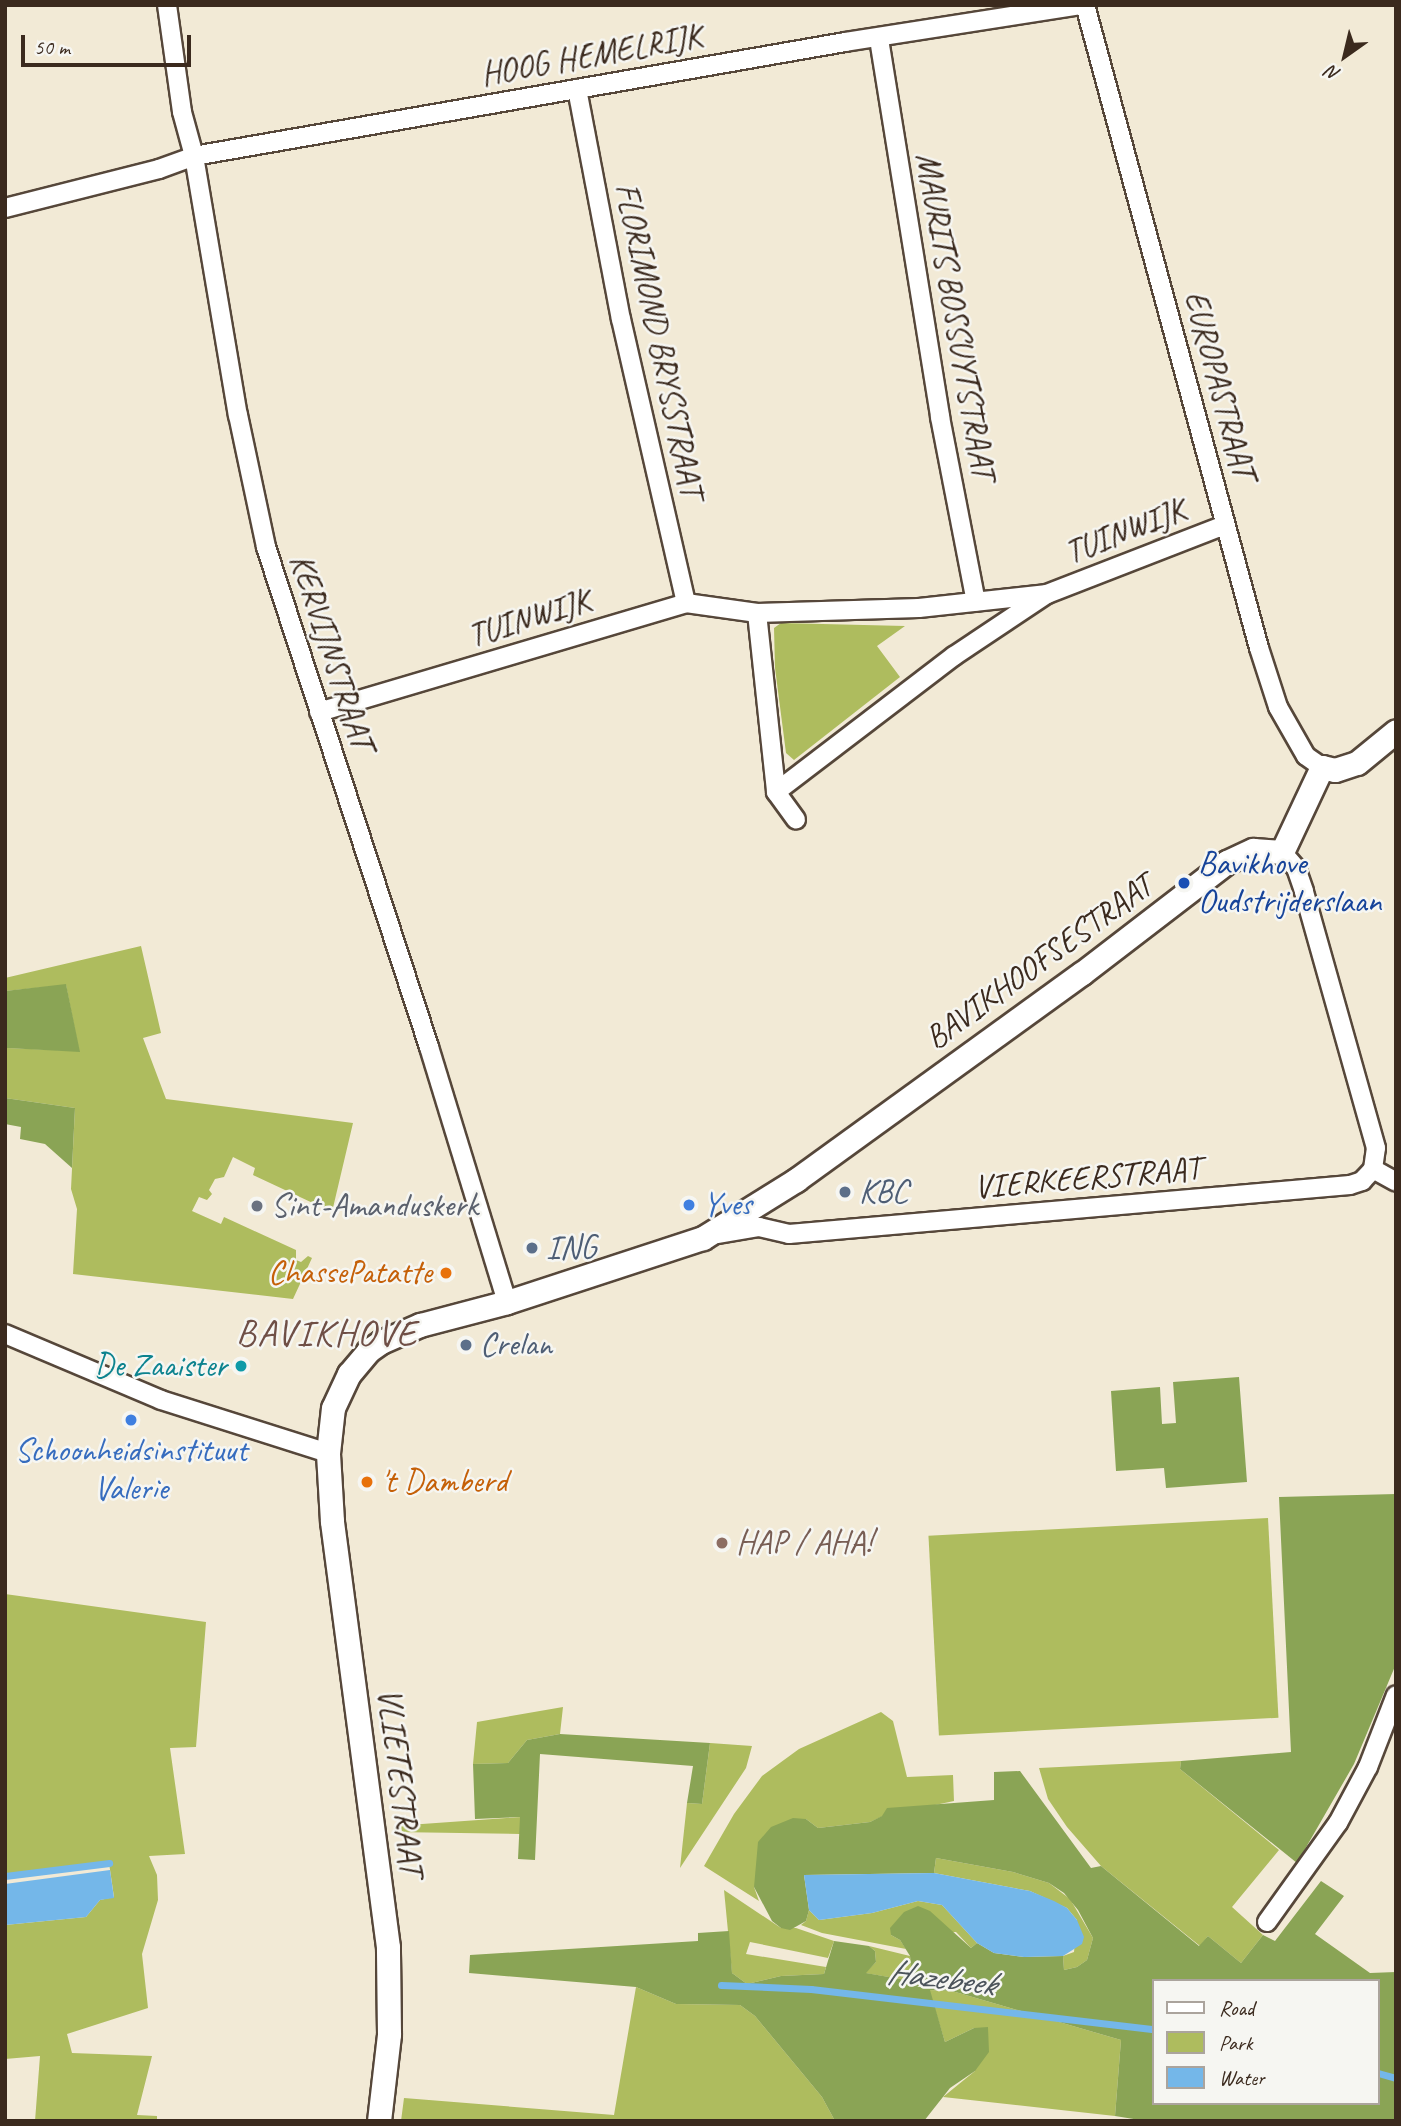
<!DOCTYPE html>
<html>
<head>
<meta charset="utf-8">
<style>
  body { margin:0 }
  #map { position:relative; width:1401px; height:2126px; overflow:hidden; background:#f2ead6; font-family:Caveat,sans-serif }
  div>[style] { position:absolute }
  .green>* { inset:0; background:#aebc5e; transform-origin:0 0 }
  .forest>* { inset:0; background:#8aa455 }
  .water>* { inset:0; background:#74b7e9 }
  .stream>* { height:7px; margin:-3.5px; padding:0 3.5px; transform-origin:3.5px; border-radius:3.5px; background:#74b7e9 }
  .roads { filter:drop-shadow(2px 0 #56473a) drop-shadow(-2px 0 #56473a) drop-shadow(0 2px #56473a) drop-shadow(0 -2px #56473a) }
  .minor>* { height:18px; margin:-9px; padding:0 9px; transform-origin:9px; border-radius:9px; background:#fff }
  .tertiary>* { height:23px; margin:-11.5px; padding:0 11.5px; transform-origin:11.5px; border-radius:11.5px; background:#fff }
  .dots>* { width:19px; height:19px; translate:-50% -50%; box-sizing:border-box; border:4px solid #f6f6f2; border-radius:50% }
  span { translate:-50% -50%; white-space:nowrap; text-align:center; line-height:1.15; -webkit-text-stroke:5px #f6f6f2; paint-order:stroke }
  .street-label { font-size:33px; color:#3b2a1e }
  .transit-label { font-size:33px; color:#164399 }
  .left { translate:0 -50%; text-align:left }
  .service-label { font-size:33px; color:#4e5e75 }
  .shop-label { font-size:33px; color:#366cbe }
  .worship-label { font-size:33px; color:#5b616d }
  .food-label { font-size:33px; color:#c56008 }
  .right { translate:-100% -50%; text-align:right }
  .culture-label { font-size:33px; color:#0d838f }
  .education-label { font-size:33px; color:#785e54 }
  .water-label { font-size:35px; color:#4c545b; font-style:italic }
  .quarter-label { font-size:37px; color:#6f4f46; letter-spacing:2px }
  .frame { position:absolute; inset:0; border:7px solid #3b2a1e; pointer-events:none }
  .legend { position:absolute; left:1152px; top:1979px; width:228px; height:126px; box-sizing:border-box; background:#f6f6f2; border:2px solid #aba49d; margin:0; padding:9px 12px; list-style:none; font-size:21px; color:#3b2a1e }
  .legend li { display:flex; align-items:center; gap:14px; height:35px }
  .legend b { width:35px; border:2px solid #aba49d }
  .north { position:absolute; left:1310px; top:21px; width:70px; height:70px; -webkit-text-stroke:5px #f6f6f2; paint-order:stroke; rotate:214deg; font-size:19px; font-weight:700; line-height:28px; text-align:center; color:#3b2a1e }
  .north::after { content:''; display:block; margin:auto; width:24px; height:32px; background:#3b2a1e; clip-path:polygon(50% 0,100% 100%,50% 72%,0 100%) }
  .scale { position:absolute; left:21px; top:35px; width:170px; height:32px; box-sizing:border-box; border:4px solid #3b2a1e; border-top:0; padding-left:9px; font-size:21px; line-height:24px; white-space:nowrap; color:#3b2a1e; -webkit-text-stroke:5px #f6f6f2; paint-order:stroke }
</style>
</head>
<body>
<div id="map">
  <div class="green">
    <i style="clip-path:polygon(781px 623px,905px 626px,877px 646px,900px 677px,794px 760px,786px 753px,775px 668px,774px 628px)"></i>
    <i style="clip-path:polygon(141px 946px,161px 1033px,143px 1038px,166px 1099px,353px 1123px,332px 1212px,253px 1175px,255px 1168px,233px 1157px,224px 1177px,215px 1179px,209px 1190px,212px 1194px,207px 1200px,199px 1197px,192px 1211px,221px 1224px,224px 1217px,296px 1250px,296px 1260px,301px 1262px,308px 1256px,312px 1258px,293px 1299px,73px 1274px,77px 1209px,71px 1189px,75px 1108px,5px 1098px,7px 1048px,79px 1051px,66px 985px,5px 991px,5px 978px)"></i>
    <i style="left:1268px;top:1518px;width:200px;height:340px;rotate:87deg"></i>
    <i style="clip-path:polygon(5px 1594px,206px 1622px,196px 1747px,170px 1748px,185px 1854px,149px 1856px,157px 1875px,158px 1900px,142px 1954px,148px 2008px,67px 2034px,72px 2053px,152px 2056px,137px 2115px,157px 2116px,157px 2121px,35px 2121px,40px 2056px,5px 2059px,5px 1925px,86px 1917px,100px 1900px,114px 1897px,109px 1863px,5px 1876px)"></i>
    <i style="clip-path:polygon(563px 1707px,560px 1734px,527px 1740px,508px 1763px,473px 1764px,477px 1722px)"></i>
    <i style="clip-path:polygon(881px 1712px,893px 1721px,907px 1777px,953px 1775px,954px 1801px,883px 1816px,870px 1822px,818px 1828px,806px 1819px,754px 1887px,759px 1901px,704px 1866px,734px 1814px,762px 1776px,799px 1749px)"></i>
    <i style="clip-path:polygon(710px 1743px,752px 1746px,746px 1768px,680px 1868px,687px 1803px,702px 1804px)"></i>
    <i style="clip-path:polygon(1181px 1761px,1180px 1769px,1279px 1850px,1232px 1907px,1263px 1935px,1241px 1963px,1208px 1936px,1200px 1946px,1101px 1866px,1067px 1827px,1048px 1799px,1039px 1768px)"></i>
    <i style="clip-path:polygon(521px 1817px,520px 1834px,394px 1832px,394px 1826px)"></i>
    <i style="clip-path:polygon(936px 1858px,1013px 1872px,1049px 1883px,1070px 1899px,1093px 1938px,1087px 1960px,1077px 1967px,1064px 1970px,1063px 1956px,1074px 1952px,1077px 1920px,1067px 1908px,1030px 1891px,934px 1873px)"></i>
    <i style="clip-path:polygon(724px 1890px,781px 1928px,796px 1928px,834px 1941px,828px 1958px,750px 1942px,746px 1954px,826px 1967px,824px 1974px,781px 1976px,747px 1984px,732px 1973px)"></i>
    <i style="clip-path:polygon(918px 1901px,942px 1905px,977px 1943px,971px 1948px,956px 1932px,891px 1935px,900px 1940px,906px 1949px,822px 1933px,801px 1925px,806px 1921px,809px 1910px,819px 1920px,872px 1913px)"></i>
    <i style="clip-path:polygon(869px 1946px,910px 1956px,912px 1974px,906px 1980px,865px 1973px,876px 1962px,875px 1951px)"></i>
    <i style="clip-path:polygon(636px 1987px,676px 2004px,740px 2005px,755px 2016px,822px 2097px,835px 2121px,401px 2121px,404px 2098px,614px 2115px)"></i>
    <i style="clip-path:polygon(929px 1990px,952px 1991px,1121px 2040px,1115px 2116px,943px 2097px,975px 2071px,974px 2028px,945px 2042px)"></i>
  </div>
  <div class="forest">
    <i style="clip-path:polygon(66px 984px,80px 1052px,7px 1048px,5px 991px)"></i>
    <i style="clip-path:polygon(5px 1098px,75px 1108px,72px 1168px,45px 1144px,20px 1139px,21px 1127px,5px 1124px)"></i>
    <i style="clip-path:polygon(1239px 1377px,1247px 1482px,1166px 1488px,1164px 1468px,1116px 1471px,1111px 1391px,1160px 1387px,1162px 1424px,1176px 1423px,1173px 1382px)"></i>
    <i style="clip-path:polygon(1396px 1494px,1396px 1664px,1354px 1764px,1297px 1863px,1180px 1769px,1181px 1761px,1291px 1752px,1279px 1497px)"></i>
    <i style="clip-path:polygon(560px 1734px,710px 1743px,702px 1804px,687px 1803px,693px 1766px,540px 1754px,535px 1860px,518px 1859px,520px 1817px,475px 1819px,473px 1764px,508px 1763px,527px 1740px)"></i>
    <i style="clip-path:polygon(evenodd,1020px 1771px,1091px 1868px,1101px 1866px,1199px 1946px,1208px 1936px,1241px 1963px,1263px 1935px,1275px 1941px,1321px 1881px,1344px 1896px,1315px 1934px,1370px 1973px,1396px 1972px,1396px 2121px,1146px 2121px,1115px 2116px,1121px 2040px,952px 1991px,930px 1990px,945px 2042px,974px 2028px,988px 2027px,989px 2052px,975px 2071px,950px 2088px,924px 2121px,835px 2121px,822px 2097px,755px 2016px,740px 2005px,676px 2004px,636px 1987px,469px 1973px,470px 1955px,698px 1941px,698px 1933px,729px 1931px,732px 1973px,747px 1984px,781px 1976px,824px 1974px,834px 1941px,869px 1946px,875px 1951px,876px 1962px,866px 1973px,906px 1980px,912px 1974px,910px 1956px,900px 1940px,891px 1935px,890px 1928px,904px 1912px,918px 1906px,930px 1911px,971px 1948px,977px 1943px,994px 1953px,1024px 1957px,1063px 1956px,1064px 1970px,1077px 1967px,1087px 1960px,1093px 1938px,1078px 1910px,1064px 1893px,1049px 1883px,1013px 1872px,936px 1858px,934px 1873px,804px 1875px,809px 1910px,806px 1921px,790px 1930px,781px 1928px,772px 1921px,754px 1887px,758px 1842px,771px 1827px,793px 1818px,806px 1819px,818px 1828px,870px 1822px,882px 1816px,887px 1808px,994px 1800px,994px 1772px,1020px 1771px,1154px 1981px,1378px 1981px,1378px 2103px,1154px 2103px,1154px 1981px)"></i>
  </div>
  <div class="water">
    <i style="clip-path:polygon(110px 1870px,114px 1898px,100px 1900px,86px 1917px,5px 1925px,5px 1884px)"></i>
    <i style="clip-path:polygon(934px 1873px,1030px 1891px,1054px 1901px,1067px 1908px,1077px 1920px,1084px 1937px,1082px 1944px,1063px 1956px,1024px 1957px,994px 1953px,977px 1943px,942px 1905px,918px 1901px,872px 1913px,819px 1920px,809px 1910px,804px 1875px)"></i>
  </div>
  <div class="stream">
    <i style="left:5px;top:1876px;width:105px;rotate:-7.1deg"></i>
    <i style="left:721px;top:1985px;width:90px;rotate:2.5deg"></i>
    <i style="left:811px;top:1989px;width:345px;rotate:6.7deg"></i>
    <i style="left:1378px;top:2073px;width:19px;rotate:16deg"></i>
  </div>
  <div class="roads">
    <div class="minor">
      <i style="left:167px;top:5px;width:108px;rotate:82deg"></i>
      <i style="left:182px;top:112px;width:46px;rotate:74.7deg"></i>
      <i style="left:194px;top:156px;width:263px;rotate:80.4deg"></i>
      <i style="left:238px;top:415px;width:135px;rotate:78deg"></i>
      <i style="left:266px;top:547px;width:526px;rotate:71.94deg"></i>
      <i style="left:429px;top:1047px;width:267px;rotate:73deg"></i>
      <i style="left:1085px;top:5px;width:666px;rotate:74.86deg"></i>
      <i style="left:1259px;top:648px;width:62px;rotate:72.1deg"></i>
      <i style="left:1278px;top:707px;width:56px;rotate:60.3deg"></i>
      <i style="left:1306px;top:756px;width:19px;rotate:35deg"></i>
      <i style="left:879px;top:39px;width:383px;rotate:80.8deg"></i>
      <i style="left:940px;top:417px;width:188px;rotate:79deg"></i>
      <i style="left:577px;top:89px;width:234px;rotate:79.2deg"></i>
      <i style="left:621px;top:319px;width:291px;rotate:77.1deg"></i>
      <i style="left:5px;top:208px;width:159px;rotate:-14.2deg"></i>
      <i style="left:159px;top:169px;width:37px;rotate:-20deg"></i>
      <i style="left:194px;top:156px;width:661px;rotate:-9.93deg"></i>
      <i style="left:845px;top:42px;width:239px;rotate:-8.9deg"></i>
      <i style="left:757px;top:613px;width:180px;rotate:83.9deg"></i>
      <i style="left:776px;top:792px;width:34px;rotate:54deg"></i>
      <i style="left:319px;top:712px;width:383px;rotate:-16.5deg"></i>
      <i style="left:686px;top:603px;width:72px;rotate:8deg"></i>
      <i style="left:757px;top:613px;width:162px;rotate:-1.8deg"></i>
      <i style="left:919px;top:608px;width:129px;rotate:-6.2deg"></i>
      <i style="left:1047px;top:594px;width:191px;rotate:-21.2deg"></i>
      <i style="left:776px;top:792px;width:224px;rotate:-37.4deg"></i>
      <i style="left:954px;top:656px;width:108px;rotate:-33.7deg"></i>
      <i style="left:1373px;top:1169px;width:26px;rotate:29deg"></i>
      <i style="left:717px;top:1234px;width:43px;rotate:-9.5deg"></i>
      <i style="left:759px;top:1227px;width:31px;rotate:13deg"></i>
      <i style="left:789px;top:1234px;width:563px;rotate:-4.99deg"></i>
      <i style="left:1350px;top:1185px;width:13px;rotate:-18deg"></i>
      <i style="left:1362px;top:1181px;width:16px;rotate:-47deg"></i>
      <i style="left:1373px;top:1169px;width:21px;rotate:-82deg"></i>
      <i style="left:1376px;top:1148px;width:267px;rotate:-105.7deg"></i>
      <i style="left:1304px;top:891px;width:24px;rotate:-109deg"></i>
      <i style="left:1296px;top:868px;width:21px;rotate:-131deg"></i>
      <i style="left:5px;top:1334px;width:169px;rotate:22.9deg"></i>
      <i style="left:161px;top:1400px;width:175px;rotate:17.6deg"></i>
      <i style="left:1267px;top:1922px;width:122px;rotate:-54.4deg"></i>
      <i style="left:1338px;top:1823px;width:64px;rotate:-61.8deg"></i>
      <i style="left:1368px;top:1767px;width:77px;rotate:-68.7deg"></i>
    </div>
    <div class="tertiary">
      <i style="left:379px;top:2121px;width:88px;rotate:-83.4deg"></i>
      <i style="left:389px;top:2034px;width:87px;rotate:-90.7deg"></i>
      <i style="left:388px;top:1947px;width:430px;rotate:-97.5deg"></i>
      <i style="left:332px;top:1521px;width:68px;rotate:-93.4deg"></i>
      <i style="left:328px;top:1453px;width:45px;rotate:-83.7deg"></i>
      <i style="left:333px;top:1408px;width:38px;rotate:-65deg"></i>
      <i style="left:349px;top:1374px;width:30px;rotate:-50deg"></i>
      <i style="left:368px;top:1351px;width:16px;rotate:-35deg"></i>
      <i style="left:381px;top:1342px;width:43px;rotate:-23.6deg"></i>
      <i style="left:420px;top:1325px;width:90px;rotate:-14.8deg"></i>
      <i style="left:507px;top:1302px;width:206px;rotate:-18.1deg"></i>
      <i style="left:703px;top:1238px;width:110px;rotate:-31.9deg"></i>
      <i style="left:796px;top:1180px;width:352px;rotate:-35.9deg"></i>
      <i style="left:1081px;top:974px;width:184px;rotate:-37.5deg"></i>
      <i style="left:1227px;top:862px;width:29px;rotate:-25deg"></i>
      <i style="left:1253px;top:850px;width:29px;rotate:4deg"></i>
      <i style="left:1282px;top:852px;width:94px;rotate:-64.8deg"></i>
      <i style="left:1322px;top:767px;width:13px;rotate:13deg"></i>
      <i style="left:1335px;top:770px;width:23px;rotate:-18deg"></i>
      <i style="left:1357px;top:763px;width:50px;rotate:-39.4deg"></i>
    </div>
  </div>
  <div class="dots">
    <i style="left:1184px;top:883px;background:#1a4fb4"></i>
    <i style="left:845px;top:1192px;background:#5c6f8a"></i>
    <i style="left:689px;top:1205px;background:#3f7fe0"></i>
    <i style="left:257px;top:1206px;background:#6b7280"></i>
    <i style="left:532px;top:1248px;background:#5c6f8a"></i>
    <i style="left:446px;top:1273px;background:#e8710a"></i>
    <i style="left:466px;top:1345px;background:#5c6f8a"></i>
    <i style="left:241px;top:1366px;background:#0f9aa8"></i>
    <i style="left:131px;top:1420px;background:#3f7fe0"></i>
    <i style="left:367px;top:1482px;background:#e8710a"></i>
    <i style="left:722px;top:1543px;background:#8d6e63"></i>
  </div>
  <div class="street-label">
    <span style="left:591px;top:56px;rotate:-10deg">HOOG HEMELRIJK</span>
    <span style="left:955px;top:316px;rotate:80deg">MAURITS BOSSUYTSTRAAT</span>
    <span style="left:659px;top:340px;rotate:78deg">FLORIMOND BRYSSTRAAT</span>
    <span style="left:1219px;top:385px;rotate:75deg">EUROPASTRAAT</span>
    <span style="left:1125px;top:532px;rotate:-21deg">TUINWIJK</span>
    <span style="left:529px;top:619px;rotate:-17deg">TUINWIJK</span>
    <span style="left:331px;top:652px;rotate:72deg">KERVIJNSTRAAT</span>
    <span style="left:1039px;top:962px;rotate:-36deg">BAVIKHOOFSESTRAAT</span>
    <span style="left:1087px;top:1178px;rotate:-5deg">VIERKEERSTRAAT</span>
    <span style="left:400px;top:1782px;rotate:83deg">VLIETESTRAAT</span>
  </div>
  <div class="transit-label">
    <span class="left" style="left:1198px;top:883px">Bavikhove<br>Oudstrijderslaan</span>
  </div>
  <div class="service-label">
    <span class="left" style="left:859px;top:1192px">KBC</span>
    <span class="left" style="left:546px;top:1248px">ING</span>
    <span class="left" style="left:480px;top:1345px">Crelan</span>
  </div>
  <div class="shop-label">
    <span class="left" style="left:703px;top:1205px">Yves</span>
    <span style="left:131px;top:1470px">Schoonheidsinstituut<br>Valerie</span>
  </div>
  <div class="worship-label">
    <span class="left" style="left:271px;top:1206px">Sint-Amanduskerk</span>
  </div>
  <div class="food-label">
    <span class="right" style="left:432px;top:1273px">ChassePatatte</span>
    <span class="left" style="left:381px;top:1482px">'t Damberd</span>
  </div>
  <div class="culture-label">
    <span class="right" style="left:227px;top:1366px">De Zaaister</span>
  </div>
  <div class="education-label">
    <span class="left" style="left:736px;top:1543px">HAP / AHA!</span>
  </div>
  <div class="water-label">
    <span style="left:941px;top:1978px;rotate:7deg">Hazebeek</span>
  </div>
  <div class="quarter-label">
    <span style="left:327px;top:1333px">BAVIKHOVE</span>
  </div>
  <div class="frame"></div>
  <ul class="legend">
  <li><b style="height:9px;background:#fff"></b>Road</li>
  <li><b style="height:19px;background:#aebc5e"></b>Park</li>
  <li><b style="height:19px;background:#74b7e9"></b>Water</li>
  </ul>
  <div class="north">N</div>
  <div class="scale">50 m</div>
</div>
</body>
</html>
